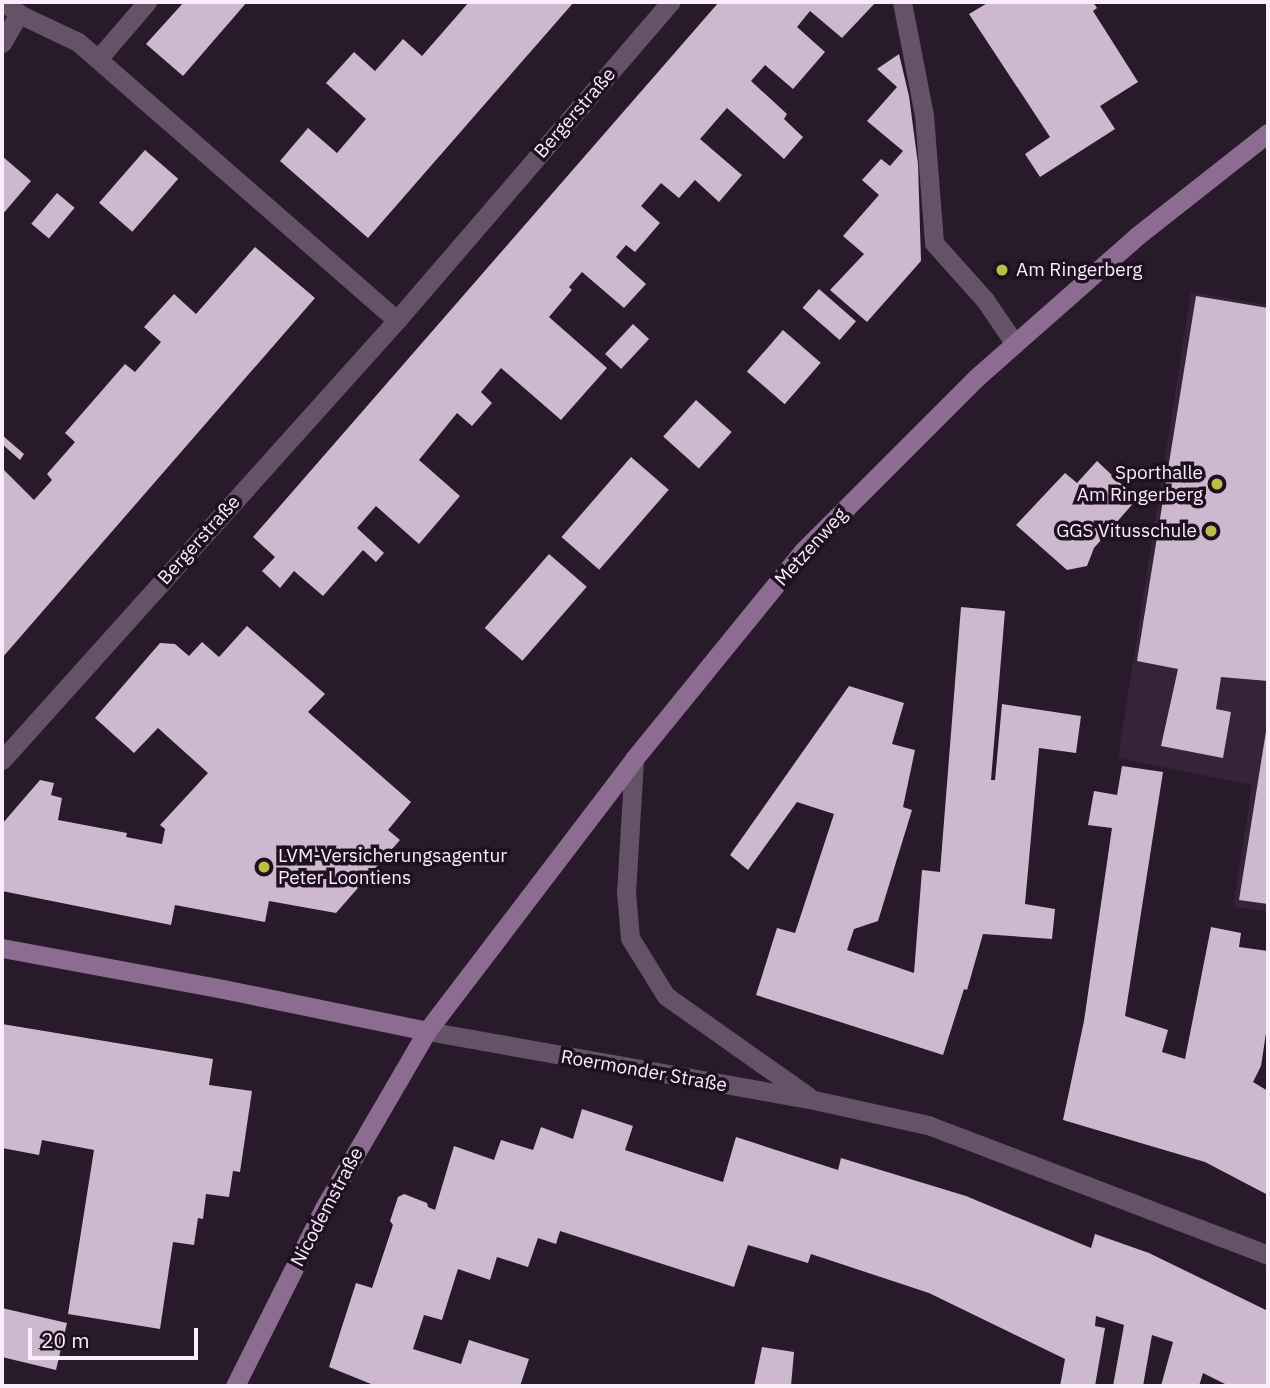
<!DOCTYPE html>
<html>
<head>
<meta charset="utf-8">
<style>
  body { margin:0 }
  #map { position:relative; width:1270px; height:1388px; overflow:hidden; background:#291a2b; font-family:"IBM Plex Sans",sans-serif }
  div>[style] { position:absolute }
  .built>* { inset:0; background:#362339 }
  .building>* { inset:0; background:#cdb8d0; transform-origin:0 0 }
  .service>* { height:19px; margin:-9.5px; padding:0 9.5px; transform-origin:9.5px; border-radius:9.5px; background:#655268 }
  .minor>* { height:19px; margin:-9.5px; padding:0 9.5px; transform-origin:9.5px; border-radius:9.5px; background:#655268 }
  .tertiary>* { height:19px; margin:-9.5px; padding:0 9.5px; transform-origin:9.5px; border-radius:9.5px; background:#655268 }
  .secondary>* { height:19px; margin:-9.5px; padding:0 9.5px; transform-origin:9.5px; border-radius:9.5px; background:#8c6d91 }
  .dots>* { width:19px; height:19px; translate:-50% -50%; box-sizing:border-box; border:4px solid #1f1021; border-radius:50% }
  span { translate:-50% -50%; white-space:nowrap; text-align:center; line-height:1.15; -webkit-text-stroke:7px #1f1021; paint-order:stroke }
  .street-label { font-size:19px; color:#f8edf9 }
  .poi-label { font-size:19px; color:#f8edf9 }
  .left { translate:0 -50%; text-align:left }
  .right { translate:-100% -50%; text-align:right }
  .frame { position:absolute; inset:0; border:4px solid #f8edf9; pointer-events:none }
  .scale { position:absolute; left:28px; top:1328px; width:170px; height:32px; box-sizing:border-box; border:4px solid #f8edf9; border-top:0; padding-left:9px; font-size:21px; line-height:24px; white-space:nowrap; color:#f8edf9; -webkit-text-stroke:5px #1f1021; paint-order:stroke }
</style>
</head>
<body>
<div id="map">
  <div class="built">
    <i style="clip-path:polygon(1191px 292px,1268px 305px,1268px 911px,1233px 907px,1252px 785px,1118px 758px)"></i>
  </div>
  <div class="building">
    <i style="clip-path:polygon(184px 2px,247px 2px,183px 76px,146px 44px)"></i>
    <i style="clip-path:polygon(469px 2px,574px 2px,368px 238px,280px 161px,308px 128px,337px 153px,366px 119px,326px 83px,354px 52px,375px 71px,403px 39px,422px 56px)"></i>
    <i style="clip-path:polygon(719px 2px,876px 2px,842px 38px,810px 11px,797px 27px,825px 52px,793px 89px,765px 65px,751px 81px,787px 114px,784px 119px,803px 137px,784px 159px,727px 108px,700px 139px,742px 175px,719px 202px,695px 180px,679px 198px,661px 183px,641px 206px,660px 223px,635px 252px,626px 245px,616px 257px,646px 284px,624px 308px,582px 272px,569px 287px,572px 290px,549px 317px,607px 368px,561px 420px,501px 368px,481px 392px,492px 403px,472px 426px,457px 413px,419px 460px,460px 496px,419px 544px,376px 506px,357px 528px,384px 553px,376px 562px,363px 550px,323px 596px,294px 571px,280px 588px,262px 571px,275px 557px,253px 537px)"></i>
    <i style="clip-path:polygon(989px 2px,1093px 2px,1097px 8px,1093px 11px,1138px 82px,1100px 106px,1115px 129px,1040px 177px,1025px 154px,1050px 137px,969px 14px)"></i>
    <i style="clip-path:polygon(899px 54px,909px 96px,918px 164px,921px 261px,867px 322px,830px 290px,864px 254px,843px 236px,879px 195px,862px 180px,881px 159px,890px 166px,903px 151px,867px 121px,897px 87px,877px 69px)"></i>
    <i style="left:145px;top:150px;width:44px;height:70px;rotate:41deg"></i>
    <i style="clip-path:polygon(2px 156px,31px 181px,2px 215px)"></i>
    <i style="left:57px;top:193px;width:23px;height:40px;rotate:40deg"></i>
    <i style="clip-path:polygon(255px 247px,315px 298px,2px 658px,2px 468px,34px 500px,52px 480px,47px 474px,75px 442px,65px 433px,125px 364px,135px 372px,161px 342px,144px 327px,174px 294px,196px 314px)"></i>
    <i style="left:819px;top:289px;width:49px;height:25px;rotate:41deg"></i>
    <i style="clip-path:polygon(1196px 296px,1268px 308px,1268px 681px,1221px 677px,1216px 709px,1231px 712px,1223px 758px,1161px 746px,1178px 669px,1137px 661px)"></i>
    <i style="left:633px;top:324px;width:22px;height:41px;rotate:43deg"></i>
    <i style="left:783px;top:330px;width:50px;height:55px;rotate:41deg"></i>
    <i style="left:696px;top:400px;width:48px;height:49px;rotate:42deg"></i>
    <i style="clip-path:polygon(2px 435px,24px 454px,20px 460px,2px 444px)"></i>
    <i style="left:631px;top:457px;width:50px;height:106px;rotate:41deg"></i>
    <i style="clip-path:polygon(1097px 461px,1137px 499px,1094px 548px,1087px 566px,1067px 570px,1016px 525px,1065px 473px,1077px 483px)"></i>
    <i style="left:549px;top:554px;width:50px;height:98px;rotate:41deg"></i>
    <i style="clip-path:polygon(961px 607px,1005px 611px,991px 780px,995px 780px,1002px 704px,1081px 716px,1076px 753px,1039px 748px,1025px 904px,1055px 909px,1052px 939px,983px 934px,967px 990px,964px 989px,943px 1055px,756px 995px,777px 928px,795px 933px,834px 814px,797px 802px,748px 870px,730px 855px,849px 686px,904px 703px,892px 744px,915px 750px,903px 807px,912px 810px,878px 921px,854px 929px,847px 950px,914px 973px,922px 870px,940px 872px)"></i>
    <i style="clip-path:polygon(247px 626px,325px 694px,308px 712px,411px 802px,388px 830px,400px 840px,336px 913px,269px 901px,265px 922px,175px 905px,171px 925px,2px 891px,2px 824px,40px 780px,54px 783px,51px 795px,62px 798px,58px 820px,127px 833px,126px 837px,162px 844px,165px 829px,160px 825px,208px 773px,158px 728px,134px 753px,95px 718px,160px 643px,175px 644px,189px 656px,202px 642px,219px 657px)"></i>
    <i style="clip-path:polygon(1267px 725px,1268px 725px,1268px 904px,1239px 900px)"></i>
    <i style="clip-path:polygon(1122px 766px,1163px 772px,1125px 1016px,1168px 1030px,1162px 1052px,1185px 1059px,1211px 927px,1241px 933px,1239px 947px,1268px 951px,1268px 1020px,1261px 1066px,1253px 1082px,1268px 1091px,1268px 1195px,1205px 1162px,1063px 1120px,1084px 1021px,1112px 828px,1088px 825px,1094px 791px,1117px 795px)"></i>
    <i style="clip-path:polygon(2px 1024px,213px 1059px,209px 1085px,252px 1091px,240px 1172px,233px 1171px,229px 1197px,206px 1194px,203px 1219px,198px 1218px,194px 1245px,173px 1242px,160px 1329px,68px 1314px,94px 1150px,42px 1140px,39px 1155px,2px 1148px)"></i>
    <i style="clip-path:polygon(582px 1109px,633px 1126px,625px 1150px,723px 1182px,736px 1137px,838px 1170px,841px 1158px,966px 1196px,1091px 1248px,1095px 1234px,1149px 1253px,1268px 1311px,1268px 1386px,1229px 1386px,1203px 1373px,1199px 1386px,1161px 1386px,1173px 1342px,1152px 1335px,1143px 1386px,1113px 1386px,1124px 1325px,1096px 1316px,1095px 1326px,1105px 1328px,1095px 1386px,1060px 1386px,1065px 1359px,929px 1293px,811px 1254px,808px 1263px,748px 1245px,734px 1287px,560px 1231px,556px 1244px,538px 1238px,528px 1267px,497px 1257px,490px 1280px,458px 1269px,442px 1320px,424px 1315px,413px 1349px,461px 1364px,469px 1340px,529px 1359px,520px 1386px,376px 1386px,329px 1367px,356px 1283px,372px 1288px,393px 1225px,390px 1221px,398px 1197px,404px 1194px,427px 1203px,428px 1207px,435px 1210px,454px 1146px,494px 1160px,501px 1140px,533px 1150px,541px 1127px,573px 1139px)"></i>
    <i style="clip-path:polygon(2px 1308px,67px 1323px,56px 1370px,2px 1357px)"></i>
    <i style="clip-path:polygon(762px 1347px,794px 1352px,791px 1386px,754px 1386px)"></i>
  </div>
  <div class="service">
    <i style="left:902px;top:2px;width:115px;rotate:79deg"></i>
    <i style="left:924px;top:115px;width:128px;rotate:85.5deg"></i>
    <i style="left:934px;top:243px;width:76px;rotate:48.2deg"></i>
    <i style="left:985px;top:300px;width:53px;rotate:55.7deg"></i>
  </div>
  <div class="minor">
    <i style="left:4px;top:2px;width:19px;rotate:39deg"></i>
    <i style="left:19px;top:14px;width:65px;rotate:25.4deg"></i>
    <i style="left:78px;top:42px;width:423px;rotate:41.1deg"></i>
    <i style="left:2px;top:43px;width:34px;rotate:-60deg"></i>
    <i style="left:98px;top:59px;width:75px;rotate:-49.3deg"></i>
    <i style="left:2px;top:760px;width:591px;rotate:-48.08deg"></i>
    <i style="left:397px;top:320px;width:420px;rotate:-49.3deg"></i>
  </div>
  <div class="tertiary">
    <i style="left:634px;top:759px;width:133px;rotate:93.4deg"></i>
    <i style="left:626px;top:892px;width:46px;rotate:85deg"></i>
    <i style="left:630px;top:938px;width:68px;rotate:58.2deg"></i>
    <i style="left:666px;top:996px;width:174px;rotate:35.2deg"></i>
    <i style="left:427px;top:1031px;width:393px;rotate:10.1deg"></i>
    <i style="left:814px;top:1100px;width:117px;rotate:12.4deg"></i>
    <i style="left:928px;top:1125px;width:364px;rotate:20.9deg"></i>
  </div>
  <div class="secondary">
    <i style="left:2px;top:948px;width:225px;rotate:10.5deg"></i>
    <i style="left:223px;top:989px;width:208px;rotate:11.6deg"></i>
    <i style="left:235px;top:1386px;width:199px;rotate:-63.4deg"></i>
    <i style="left:324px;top:1208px;width:205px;rotate:-59.8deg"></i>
    <i style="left:427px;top:1031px;width:342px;rotate:-52.7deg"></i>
    <i style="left:634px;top:759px;width:269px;rotate:-50.9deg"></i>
    <i style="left:804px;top:550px;width:243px;rotate:-45deg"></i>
    <i style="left:976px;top:378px;width:215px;rotate:-41.4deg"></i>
    <i style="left:1137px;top:236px;width:167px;rotate:-38.2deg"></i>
  </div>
  <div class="dots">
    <i style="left:1002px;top:270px;background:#bac045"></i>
    <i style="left:1217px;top:484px;background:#bac045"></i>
    <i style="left:1211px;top:531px;background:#bac045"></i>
    <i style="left:264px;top:867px;background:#bac045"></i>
  </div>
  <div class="street-label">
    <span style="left:575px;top:113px;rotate:-49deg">Bergerstraße</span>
    <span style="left:199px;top:540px;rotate:-48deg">Bergerstraße</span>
    <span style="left:811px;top:547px;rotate:-48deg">Metzenweg</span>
    <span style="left:644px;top:1071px;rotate:10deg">Roermonder Straße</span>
    <span style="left:327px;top:1207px;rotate:-62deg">Nicodemstraße</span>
  </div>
  <div class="poi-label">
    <span class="left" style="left:1016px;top:270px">Am Ringerberg</span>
    <span class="right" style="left:1203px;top:484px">Sporthalle<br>Am Ringerberg</span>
    <span class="right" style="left:1197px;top:531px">GGS Vitusschule</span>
    <span class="left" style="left:278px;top:867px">LVM-Versicherungsagentur<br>Peter Loontiens</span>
  </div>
  <div class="frame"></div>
  <div class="scale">20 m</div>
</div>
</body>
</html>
